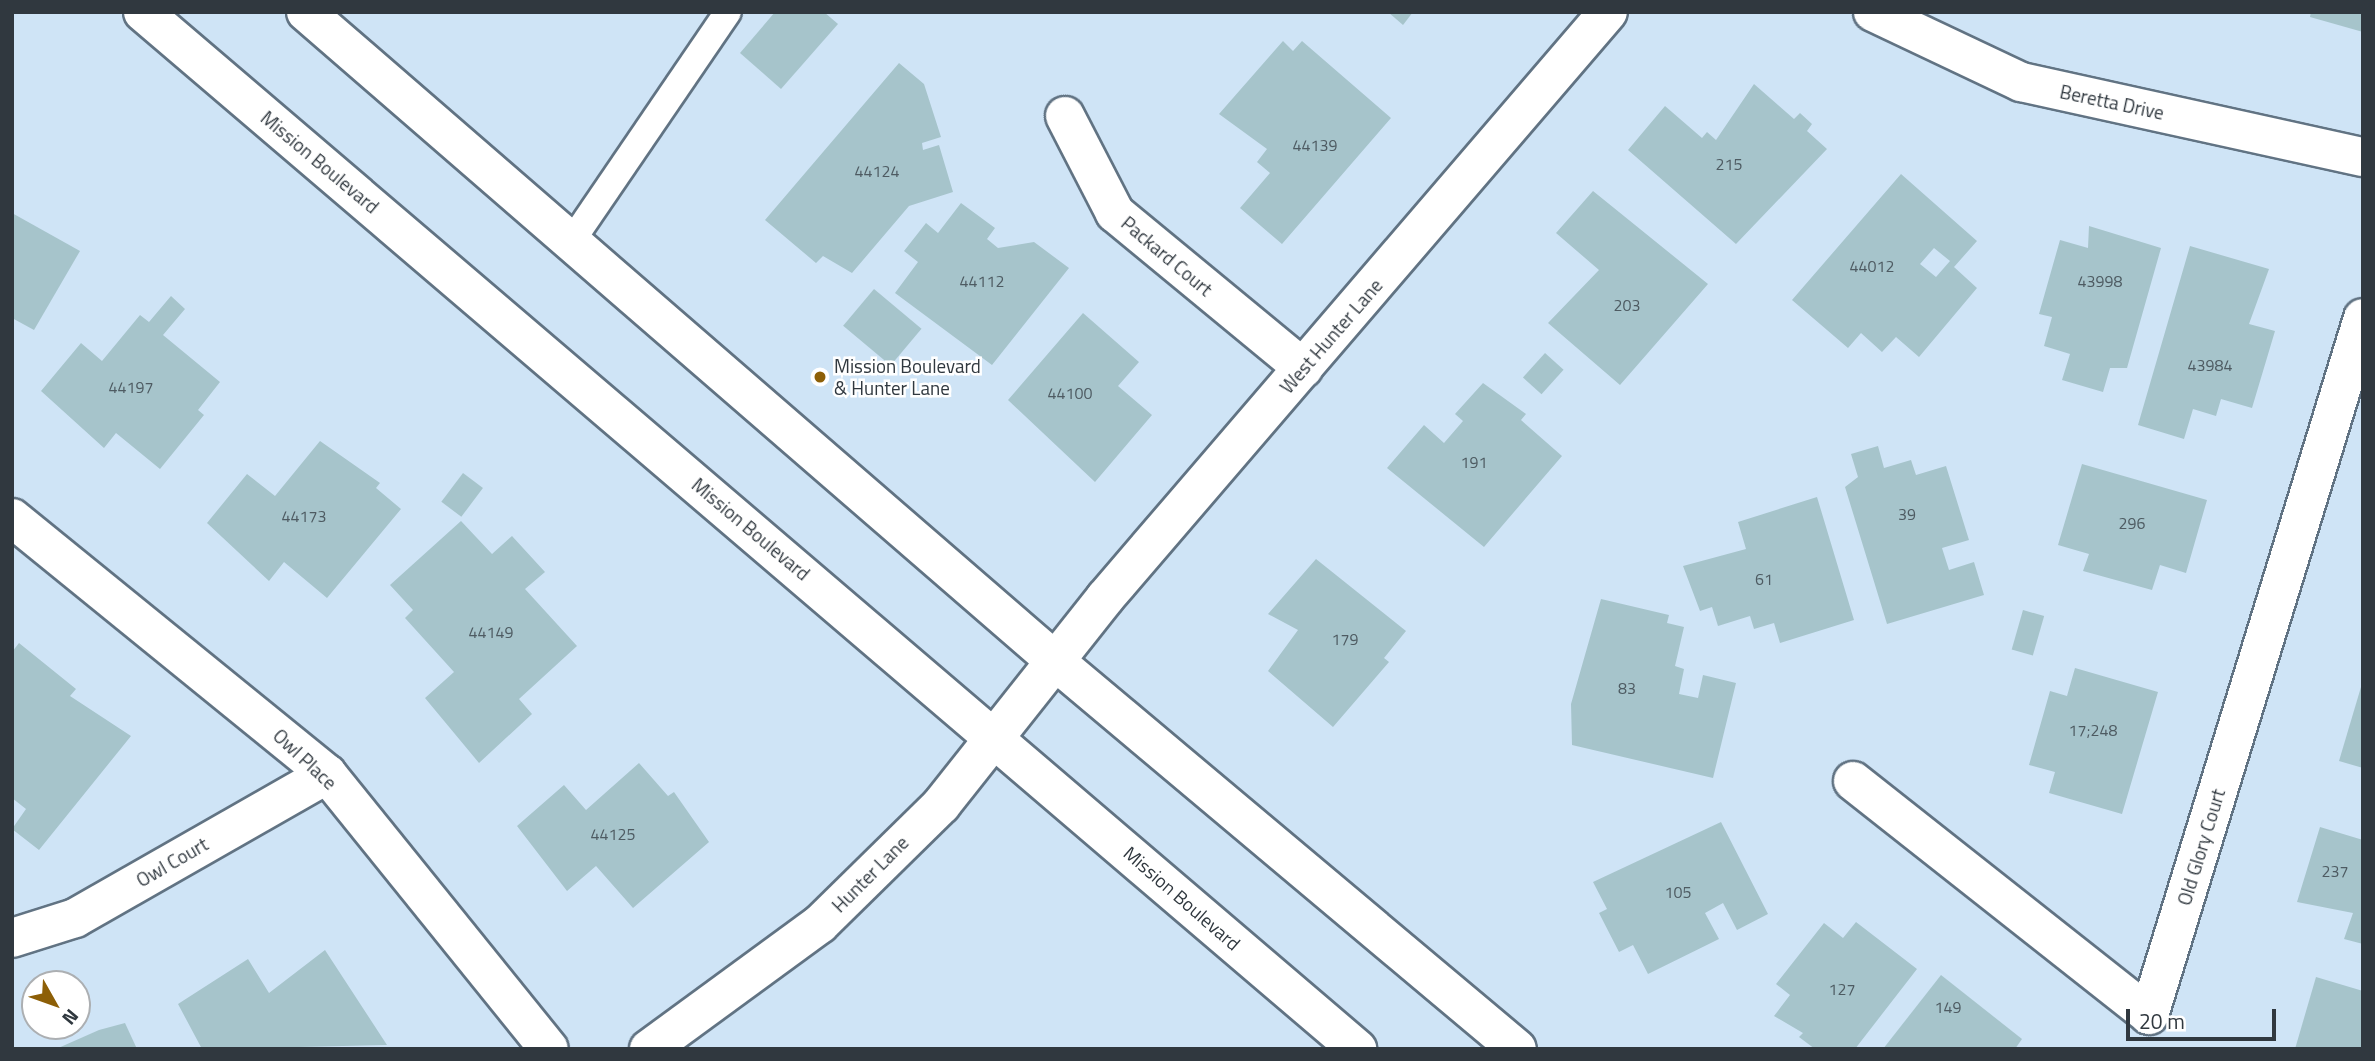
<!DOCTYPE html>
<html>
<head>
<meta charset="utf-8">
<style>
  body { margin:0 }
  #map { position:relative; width:2375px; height:1061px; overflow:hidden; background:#cfe4f6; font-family:"Titillium Web",sans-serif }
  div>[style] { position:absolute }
  .building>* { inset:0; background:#a6c4cb; transform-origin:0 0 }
  .roads { filter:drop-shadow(2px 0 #617383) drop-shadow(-2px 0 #617383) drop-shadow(0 2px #617383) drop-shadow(0 -2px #617383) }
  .service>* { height:26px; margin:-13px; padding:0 13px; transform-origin:13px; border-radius:13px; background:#fff }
  .minor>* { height:38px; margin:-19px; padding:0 19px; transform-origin:19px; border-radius:19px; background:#fff }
  .primary>* { height:38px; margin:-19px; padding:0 19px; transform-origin:19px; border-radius:19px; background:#fff }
  .dots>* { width:19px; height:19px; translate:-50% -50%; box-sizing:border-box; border:4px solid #fff; border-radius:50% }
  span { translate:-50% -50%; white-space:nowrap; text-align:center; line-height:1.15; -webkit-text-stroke:5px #fff; paint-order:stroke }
  .number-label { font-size:16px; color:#4e5b62 }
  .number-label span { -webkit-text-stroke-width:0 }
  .street-label { font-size:19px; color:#30383f }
  .poi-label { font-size:19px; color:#30383f }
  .left { translate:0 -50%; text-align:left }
  .frame { position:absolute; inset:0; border:14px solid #30383f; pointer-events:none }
  .north { position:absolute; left:21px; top:970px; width:70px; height:70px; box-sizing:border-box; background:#fff; border:2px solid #acafb2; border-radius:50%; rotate:130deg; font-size:19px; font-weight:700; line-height:28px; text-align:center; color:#30383f }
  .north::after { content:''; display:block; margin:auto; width:24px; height:32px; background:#8d5f07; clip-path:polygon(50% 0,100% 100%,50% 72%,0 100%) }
  .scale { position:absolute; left:2126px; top:1009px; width:150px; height:32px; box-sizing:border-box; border:4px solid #30383f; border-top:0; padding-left:9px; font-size:21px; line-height:24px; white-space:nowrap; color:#30383f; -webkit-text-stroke:5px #fff; paint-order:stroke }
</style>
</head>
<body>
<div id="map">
  <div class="building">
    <i style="clip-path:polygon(775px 12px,824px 12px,838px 24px,781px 89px,740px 53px)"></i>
    <i style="clip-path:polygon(1388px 12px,1413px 12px,1403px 25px)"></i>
    <i style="clip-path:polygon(2311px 12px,2363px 12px,2363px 32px,2310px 17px)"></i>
    <i style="clip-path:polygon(1283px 41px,1293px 51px,1302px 41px,1391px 118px,1282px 244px,1240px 208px,1270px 173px,1257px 162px,1267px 149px,1219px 114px)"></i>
    <i style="clip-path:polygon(899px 63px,924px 84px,941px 137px,922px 143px,923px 150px,939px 145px,953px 192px,909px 206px,852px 273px,823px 256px,816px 263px,765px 220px)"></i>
    <i style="clip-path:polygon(1754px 84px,1794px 119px,1800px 113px,1812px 124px,1807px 131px,1827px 149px,1736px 244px,1628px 150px,1665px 106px,1702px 138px,1707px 132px,1716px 140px)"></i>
    <i style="clip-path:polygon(evenodd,1901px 174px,1977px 241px,1954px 267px,1977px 288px,1919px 357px,1896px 337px,1882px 352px,1861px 333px,1848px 348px,1792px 300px,1901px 174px,1934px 248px,1950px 261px,1936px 277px,1920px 264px,1934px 248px)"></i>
    <i style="clip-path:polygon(1593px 191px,1708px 284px,1620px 385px,1548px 323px,1599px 270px,1556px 233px)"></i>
    <i style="clip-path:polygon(961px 203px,995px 228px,987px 239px,998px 248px,1034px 242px,1069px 268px,992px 365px,895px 293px,918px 262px,904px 251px,926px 223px,938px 233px)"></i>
    <i style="clip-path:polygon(12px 213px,80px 251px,34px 330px,12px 318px)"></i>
    <i style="clip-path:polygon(2089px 226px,2161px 248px,2127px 368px,2110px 368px,2103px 392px,2062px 380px,2070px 354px,2044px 346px,2052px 317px,2039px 314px,2060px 240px,2088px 248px)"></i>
    <i style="clip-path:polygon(2190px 246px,2269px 269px,2249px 324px,2275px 331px,2252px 408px,2221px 399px,2216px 416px,2193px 409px,2184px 439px,2138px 425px)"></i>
    <i style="left:874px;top:289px;width:62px;height:48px;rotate:40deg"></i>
    <i style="clip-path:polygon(171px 296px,185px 309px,163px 335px,220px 382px,198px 410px,204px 415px,160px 469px,116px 433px,104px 448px,41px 391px,81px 343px,102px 361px,140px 315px,149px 322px)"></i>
    <i style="clip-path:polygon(1083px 313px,1139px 362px,1118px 386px,1152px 415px,1095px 482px,1008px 400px)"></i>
    <i style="left:1545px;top:353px;width:25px;height:33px;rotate:42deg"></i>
    <i style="clip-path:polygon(1483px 383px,1526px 414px,1521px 420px,1562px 456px,1484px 547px,1387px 468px,1424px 425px,1444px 443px,1463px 421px,1455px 414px)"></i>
    <i style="clip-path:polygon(320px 441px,380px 483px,376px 488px,401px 509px,327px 598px,284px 562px,269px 581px,207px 523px,247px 474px,275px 496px)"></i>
    <i style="clip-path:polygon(1878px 446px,1884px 468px,1911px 460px,1916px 475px,1946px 466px,1969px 540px,1942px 548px,1949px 570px,1974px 562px,1984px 595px,1887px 624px,1845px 487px,1858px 477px,1851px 454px)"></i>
    <i style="clip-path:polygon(2082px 464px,2207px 500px,2186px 573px,2160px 565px,2152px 590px,2083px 571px,2089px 554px,2058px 545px)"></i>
    <i style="left:463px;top:473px;width:25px;height:36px;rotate:37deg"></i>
    <i style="clip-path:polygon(1817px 497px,1854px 620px,1780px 643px,1774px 623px,1754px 629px,1750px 616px,1718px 626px,1712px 607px,1700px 611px,1683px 566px,1746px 549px,1738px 522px)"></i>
    <i style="clip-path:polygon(461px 521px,492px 554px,512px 536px,545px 572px,525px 589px,577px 646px,519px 699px,532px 714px,479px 763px,425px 698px,454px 672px,405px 618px,413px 610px,390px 585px)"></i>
    <i style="clip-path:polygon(1316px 559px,1406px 631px,1384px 658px,1389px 662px,1333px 727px,1268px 671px,1298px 630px,1268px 614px)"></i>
    <i style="clip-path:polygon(1601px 599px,1669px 615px,1667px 623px,1684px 627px,1675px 666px,1684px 669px,1679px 694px,1698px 698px,1703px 675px,1736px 683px,1713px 778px,1572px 745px,1571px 704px)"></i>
    <i style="left:2023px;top:610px;width:22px;height:41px;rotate:16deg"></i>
    <i style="clip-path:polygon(19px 643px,76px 689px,70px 696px,131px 736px,39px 850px,12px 829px,26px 809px,12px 798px,12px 652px)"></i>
    <i style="clip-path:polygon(2075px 668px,2158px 692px,2122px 814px,2049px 793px,2055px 772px,2029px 765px,2050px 691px,2067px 696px)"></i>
    <i style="clip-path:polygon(2361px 687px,2363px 688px,2363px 768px,2339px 761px)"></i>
    <i style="clip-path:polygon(639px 763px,668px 796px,674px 792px,709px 842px,633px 908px,596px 866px,567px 891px,517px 826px,564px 785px,586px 810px)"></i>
    <i style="clip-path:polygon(1721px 822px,1768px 914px,1737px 930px,1723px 903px,1705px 913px,1719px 939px,1648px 974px,1633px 945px,1619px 952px,1599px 913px,1607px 909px,1593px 882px)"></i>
    <i style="clip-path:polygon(2320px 827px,2363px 840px,2363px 944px,2344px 939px,2353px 913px,2297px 902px)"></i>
    <i style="clip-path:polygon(1856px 922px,1917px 969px,1855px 1049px,1815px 1049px,1799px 1037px,1803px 1033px,1774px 1016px,1790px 995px,1776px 984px,1824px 923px,1843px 938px)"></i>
    <i style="clip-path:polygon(325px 950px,387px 1045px,202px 1049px,178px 1004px,248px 959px,269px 993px)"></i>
    <i style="clip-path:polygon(1941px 975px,2022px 1039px,2015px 1049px,1883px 1049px)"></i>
    <i style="clip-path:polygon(2316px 977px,2363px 991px,2363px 1049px,2295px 1049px)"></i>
    <i style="clip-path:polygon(125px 1023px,137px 1049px,56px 1049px,99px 1030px)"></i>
  </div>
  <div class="roads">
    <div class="service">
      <i style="left:571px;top:242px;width:278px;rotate:-55.7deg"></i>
    </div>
    <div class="minor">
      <i style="left:1873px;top:12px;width:164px;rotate:25.3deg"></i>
      <i style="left:2021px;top:82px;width:350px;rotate:12.4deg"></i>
      <i style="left:1065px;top:116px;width:109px;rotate:62.7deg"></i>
      <i style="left:1115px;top:213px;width:244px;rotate:39.5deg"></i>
      <i style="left:12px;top:518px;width:406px;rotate:39.1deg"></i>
      <i style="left:327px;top:774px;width:353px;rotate:51.1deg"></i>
      <i style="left:1853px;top:781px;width:377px;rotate:38.3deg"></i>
      <i style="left:2149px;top:1015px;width:729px;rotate:-72.93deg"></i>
      <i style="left:12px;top:938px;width:66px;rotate:-17.6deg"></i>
      <i style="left:75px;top:918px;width:290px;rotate:-29.7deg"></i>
      <i style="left:649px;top:1049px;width:212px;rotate:-36.2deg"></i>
      <i style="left:820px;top:924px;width:170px;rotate:-44.5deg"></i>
      <i style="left:941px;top:805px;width:264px;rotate:-51.6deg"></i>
      <i style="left:1105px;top:598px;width:772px;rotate:-49.36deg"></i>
    </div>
    <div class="primary">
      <i style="left:143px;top:12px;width:1597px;rotate:40.5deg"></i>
      <i style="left:306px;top:12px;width:991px;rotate:40.91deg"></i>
      <i style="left:1055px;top:661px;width:603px;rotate:40.02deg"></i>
    </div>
  </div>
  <div class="dots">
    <i style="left:820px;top:377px;background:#8d5f07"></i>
  </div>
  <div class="number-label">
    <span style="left:1315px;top:145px">44139</span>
    <span style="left:1729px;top:164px">215</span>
    <span style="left:877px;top:171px">44124</span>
    <span style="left:1872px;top:266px">44012</span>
    <span style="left:982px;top:281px">44112</span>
    <span style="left:2100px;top:281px">43998</span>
    <span style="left:1627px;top:305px">203</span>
    <span style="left:2210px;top:365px">43984</span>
    <span style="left:131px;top:387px">44197</span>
    <span style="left:1070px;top:393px">44100</span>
    <span style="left:1474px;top:462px">191</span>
    <span style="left:1907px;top:514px">39</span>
    <span style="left:304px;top:516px">44173</span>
    <span style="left:2132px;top:523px">296</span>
    <span style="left:1764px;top:579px">61</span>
    <span style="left:491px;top:632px">44149</span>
    <span style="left:1345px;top:639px">179</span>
    <span style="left:1627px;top:688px">83</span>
    <span style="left:2093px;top:730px">17;248</span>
    <span style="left:613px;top:834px">44125</span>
    <span style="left:2335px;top:871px">237</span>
    <span style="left:1678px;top:892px">105</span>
    <span style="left:1842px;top:989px">127</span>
    <span style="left:1948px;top:1007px">149</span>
  </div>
  <div class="street-label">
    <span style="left:2112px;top:102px;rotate:12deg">Beretta Drive</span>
    <span style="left:320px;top:162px;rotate:40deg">Mission Boulevard</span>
    <span style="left:1167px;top:256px;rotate:40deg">Packard Court</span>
    <span style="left:1331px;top:336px;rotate:-49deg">West Hunter Lane</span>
    <span style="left:751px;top:529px;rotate:40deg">Mission Boulevard</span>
    <span style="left:305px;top:759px;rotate:43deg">Owl Place</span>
    <span style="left:2201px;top:847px;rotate:-73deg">Old Glory Court</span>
    <span style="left:172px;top:862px;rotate:-30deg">Owl Court</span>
    <span style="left:870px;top:874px;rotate:-45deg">Hunter Lane</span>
    <span style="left:1182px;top:898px;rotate:41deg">Mission Boulevard</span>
  </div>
  <div class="poi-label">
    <span class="left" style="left:834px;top:377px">Mission Boulevard<br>&amp; Hunter Lane</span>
  </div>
  <div class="frame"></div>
  <div class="north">N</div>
  <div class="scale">20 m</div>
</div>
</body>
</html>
